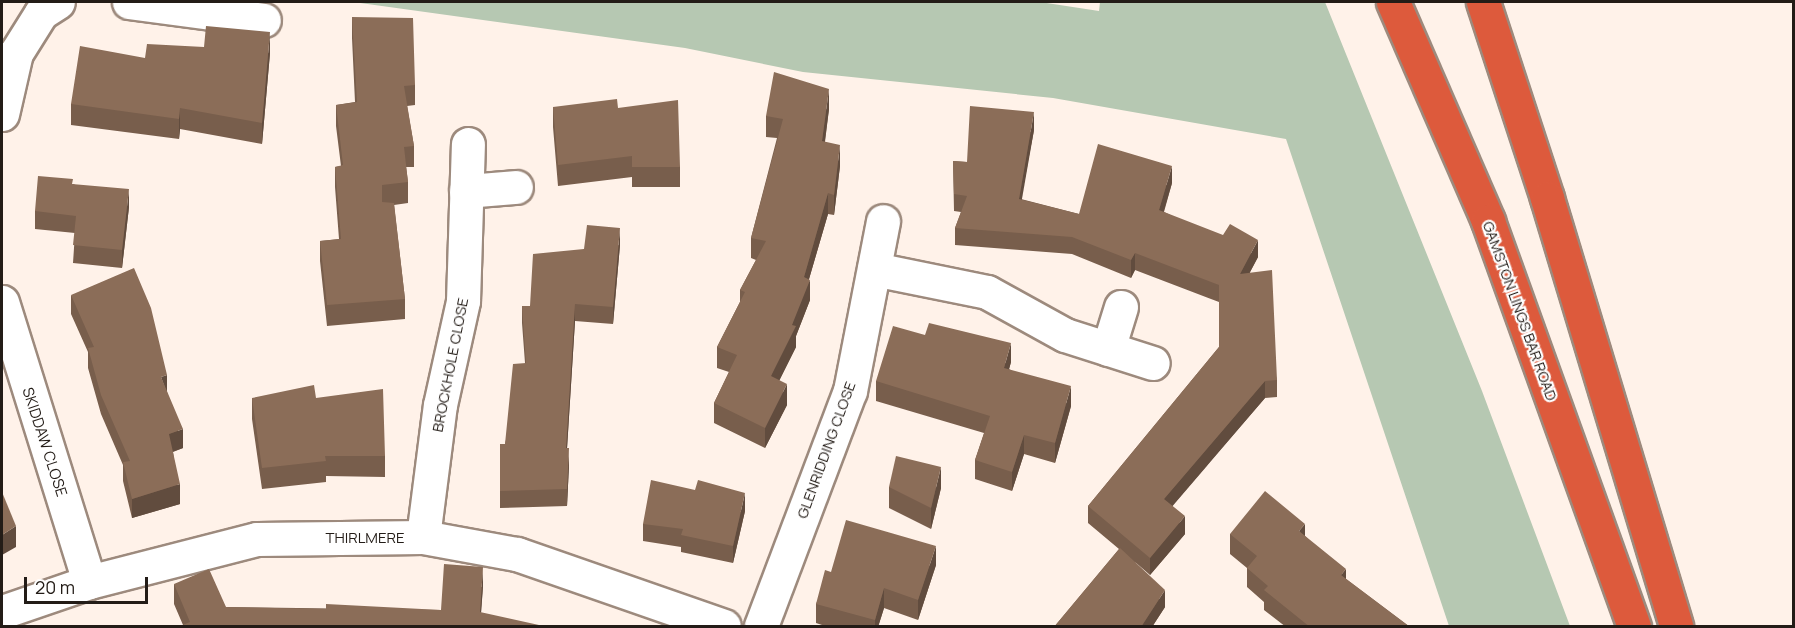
<!DOCTYPE html>
<html>
<head>
<meta charset="utf-8">
<style>
  body { margin:0 }
  #map { position:relative; width:1795px; height:628px; overflow:hidden; background:#fff2e9; font-family:Manrope,sans-serif }
  div>[style] { position:absolute }
  .green>* { inset:0; background:#b6c8b2 }
  .roads { filter:drop-shadow(2px 0 #9d8a7d) drop-shadow(-2px 0 #9d8a7d) drop-shadow(0 2px #9d8a7d) drop-shadow(0 -2px #9d8a7d) }
  .minor>* { height:33px; margin:-16.5px; padding:0 16.5px; transform-origin:16.5px; border-radius:16.5px; background:#fff }
  .highway>* { height:33px; margin:-16.5px; padding:0 16.5px; transform-origin:16.5px; border-radius:16.5px; background:#dd5a3c }
  .wall>* { inset:0; background:#785e4c }
  .shaded-wall>* { inset:0; background:#614c3e }
  .building>* { inset:0; background:#8b6d58 }
  span { translate:-50% -50%; white-space:nowrap; text-align:center; line-height:1.15; -webkit-text-stroke:4.5px #fff; paint-order:stroke }
  .street-label { font-size:15px; color:#231c17 }
  .frame { position:absolute; inset:0; border:3px solid #231c17; pointer-events:none }
  .scale { position:absolute; left:24px; top:577px; width:124px; height:27px; box-sizing:border-box; border:3px solid #231c17; border-top:0; padding-left:8px; font-size:18px; line-height:21px; white-space:nowrap; color:#231c17; -webkit-text-stroke:4px #fff; paint-order:stroke }
</style>
</head>
<body>
<div id="map">
  <div class="green">
    <i style="clip-path:polygon(353px 2px,1040px 2px,1099px 11px,1100px 2px,1325px 2px,1482px 391px,1570px 626px,1449px 626px,1286px 139px,1053px 98px,803px 72px,685px 48px)"></i>
  </div>
  <div class="roads">
    <div class="minor">
      <i style="left:129px;top:2px;width:136px;rotate:7.6deg"></i>
      <i style="left:2px;top:114px;width:63px;rotate:-77.1deg"></i>
      <i style="left:16px;top:53px;width:47px;rotate:-58deg"></i>
      <i style="left:41px;top:13px;width:20px;rotate:-33deg"></i>
      <i style="left:466px;top:191px;width:50px;rotate:-4.6deg"></i>
      <i style="left:874px;top:269px;width:115px;rotate:11.5deg"></i>
      <i style="left:987px;top:292px;width:89px;rotate:28.9deg"></i>
      <i style="left:1065px;top:335px;width:92px;rotate:17.7deg"></i>
      <i style="left:2px;top:302px;width:293px;rotate:72.7deg"></i>
      <i style="left:1108px;top:349px;width:44px;rotate:-72.8deg"></i>
      <i style="left:423px;top:537px;width:133px;rotate:-82.7deg"></i>
      <i style="left:440px;top:405px;width:107px;rotate:-77.5deg"></i>
      <i style="left:463px;top:301px;width:157px;rotate:-88.2deg"></i>
      <i style="left:2px;top:612px;width:92px;rotate:-19deg"></i>
      <i style="left:89px;top:582px;width:173px;rotate:-14.4deg"></i>
      <i style="left:257px;top:539px;width:166px;rotate:-0.7deg"></i>
      <i style="left:423px;top:537px;width:96px;rotate:10.3deg"></i>
      <i style="left:517px;top:554px;width:219px;rotate:19.2deg"></i>
      <i style="left:761px;top:626px;width:251px;rotate:-69.3deg"></i>
      <i style="left:850px;top:391px;width:173px;rotate:-79deg"></i>
    </div>
    <div class="highway">
      <i style="left:1393px;top:2px;width:239px;rotate:66.5deg"></i>
      <i style="left:1488px;top:221px;width:431px;rotate:70.2deg"></i>
      <i style="left:1483px;top:2px;width:206px;rotate:71.9deg"></i>
      <i style="left:1547px;top:198px;width:447px;rotate:73.2deg"></i>
    </div>
  </div>
  <div class="wall">
    <i style="clip-path:polygon(352px 17px,415px 85px,415px 105px,407px 106px,414px 146px,414px 167px,406px 167px,408px 182px,408px 203px,394px 205px,405px 299px,405px 319px,327px 326px,320px 261px,320px 241px,339px 239px,335px 187px,335px 167px,341px 166px,336px 126px,336px 105px,355px 102px,352px 38px)"></i>
    <i style="clip-path:polygon(270px 53px,262px 144px,180px 129px,179px 139px,71px 125px,71px 104px,145px 58px)"></i>
    <i style="clip-path:polygon(553px 107px,618px 108px,680px 167px,680px 187px,632px 187px,632px 177px,558px 186px,553px 127px)"></i>
    <i style="clip-path:polygon(829px 109px,825px 142px,840px 166px,834px 215px,828px 214px,809px 279px,810px 300px,796px 336px,796px 347px,779px 381px,787px 405px,765px 448px,714px 423px,714px 403px,729px 372px,717px 368px,717px 347px,740px 302px,740px 290px,756px 260px,751px 258px,751px 238px,777px 138px,766px 137px,766px 116px)"></i>
    <i style="clip-path:polygon(1034px 130px,1021px 199px,1079px 214px,1172px 183px,1164px 212px,1258px 257px,1250px 272px,1277px 380px,1277px 397px,1265px 398px,1172px 506px,1185px 534px,1150px 575px,1135px 562px,1165px 607px,1152px 627px,1054px 627px,1119px 549px,1088px 523px,1088px 506px,1219px 347px,1219px 302px,1135px 270px,1131px 278px,1072px 254px,955px 245px,955px 228px,961px 212px,954px 211px,953px 161px,967px 162px)"></i>
    <i style="clip-path:polygon(73px 184px,129px 207px,122px 268px,73px 263px,75px 233px,35px 229px,35px 211px)"></i>
    <i style="clip-path:polygon(620px 245px,613px 324px,575px 321px,567px 448px,569px 465px,567px 506px,500px 508px,500px 444px,505px 444px,525px 363px,522px 323px,522px 306px,530px 306px,584px 249px)"></i>
    <i style="clip-path:polygon(71px 295px,167px 392px,183px 448px,173px 452px,180px 504px,132px 518px,123px 481px,123px 465px,101px 414px,88px 368px,88px 352px,71px 314px)"></i>
    <i style="clip-path:polygon(1011px 362px,1009px 369px,1071px 406px,1055px 463px,1024px 454px,1012px 491px,975px 479px,975px 460px,984px 433px,876px 401px,876px 381px)"></i>
    <i style="clip-path:polygon(252px 398px,316px 398px,385px 456px,385px 477px,326px 476px,326px 482px,262px 489px,252px 419px)"></i>
    <i style="clip-path:polygon(889px 487px,941px 488px,931px 529px,889px 508px)"></i>
    <i style="clip-path:polygon(745px 511px,733px 563px,681px 552px,681px 547px,643px 541px,643px 524px)"></i>
    <i style="clip-path:polygon(1230px 534px,1305px 536px,1346px 579px,1410px 627px,1286px 627px,1264px 610px,1264px 602px,1247px 587px,1247px 568px,1230px 554px)"></i>
    <i style="clip-path:polygon(936px 565px,918px 620px,884px 608px,878px 627px,828px 627px,816px 623px,816px 604px,831px 572px)"></i>
    <i style="clip-path:polygon(174px 584px,226px 607px,441px 610px,483px 586px,481px 612px,183px 625px,174px 604px)"></i>
  </div>
  <div class="shaded-wall">
    <i style="clip-path:polygon(270px 32px,270px 53px,262px 144px,262px 123px)"></i>
    <i style="clip-path:polygon(829px 89px,829px 109px,822px 162px,822px 141px)"></i>
    <i style="clip-path:polygon(180px 108px,180px 129px,179px 139px,179px 119px)"></i>
    <i style="clip-path:polygon(1034px 112px,1034px 130px,1019px 216px,1019px 199px)"></i>
    <i style="clip-path:polygon(840px 145px,840px 166px,834px 215px,834px 195px)"></i>
    <i style="clip-path:polygon(1172px 166px,1172px 183px,1159px 227px,1159px 210px)"></i>
    <i style="clip-path:polygon(129px 189px,129px 207px,122px 268px,122px 250px)"></i>
    <i style="clip-path:polygon(828px 193px,828px 214px,807px 286px,810px 280px,810px 300px,796px 336px,796px 347px,771px 397px,771px 376px,792px 325px,804px 277px)"></i>
    <i style="clip-path:polygon(620px 228px,620px 245px,613px 324px,613px 307px)"></i>
    <i style="clip-path:polygon(1258px 240px,1258px 257px,1240px 291px,1240px 274px)"></i>
    <i style="clip-path:polygon(1135px 253px,1135px 270px,1131px 278px,1131px 260px)"></i>
    <i style="clip-path:polygon(575px 304px,575px 321px,566px 465px,566px 448px)"></i>
    <i style="clip-path:polygon(1011px 343px,1011px 362px,1004px 387px,1004px 368px)"></i>
    <i style="clip-path:polygon(167px 375px,167px 394px,161px 377px)"></i>
    <i style="clip-path:polygon(1265px 381px,1265px 398px,1164px 516px,1164px 499px)"></i>
    <i style="clip-path:polygon(787px 384px,787px 405px,765px 448px,765px 428px)"></i>
    <i style="clip-path:polygon(1071px 386px,1071px 406px,1055px 463px,1055px 443px)"></i>
    <i style="clip-path:polygon(183px 429px,183px 448px,169px 453px,169px 434px)"></i>
    <i style="clip-path:polygon(1024px 435px,1024px 454px,1012px 491px,1012px 472px)"></i>
    <i style="clip-path:polygon(569px 448px,569px 465px,567px 506px,567px 489px)"></i>
    <i style="clip-path:polygon(941px 467px,941px 488px,931px 529px,931px 508px)"></i>
    <i style="clip-path:polygon(180px 484px,180px 504px,132px 518px,132px 499px)"></i>
    <i style="clip-path:polygon(745px 493px,745px 511px,733px 563px,733px 546px)"></i>
    <i style="clip-path:polygon(1185px 516px,1185px 534px,1150px 575px,1150px 558px)"></i>
    <i style="clip-path:polygon(1305px 524px,1305px 544px,1299px 531px)"></i>
    <i style="clip-path:polygon(16px 526px,16px 547px,2px 555px,2px 535px)"></i>
    <i style="clip-path:polygon(936px 546px,936px 565px,918px 620px,918px 600px)"></i>
    <i style="clip-path:polygon(483px 567px,483px 586px,480px 627px,480px 612px)"></i>
    <i style="clip-path:polygon(1346px 569px,1346px 588px,1341px 575px)"></i>
    <i style="clip-path:polygon(884px 588px,884px 608px,878px 627px,875px 627px,875px 620px)"></i>
    <i style="clip-path:polygon(1165px 590px,1165px 607px,1152px 627px,1141px 627px)"></i>
  </div>
  <div class="building">
    <i style="clip-path:polygon(352px 17px,413px 18px,415px 85px,404px 86px,414px 146px,404px 147px,408px 182px,382px 185px,382px 202px,394px 203px,405px 299px,327px 305px,320px 241px,341px 239px,335px 167px,343px 165px,336px 105px,357px 102px)"></i>
    <i style="clip-path:polygon(206px 26px,270px 32px,262px 123px,180px 108px,179px 119px,71px 104px,80px 46px,145px 58px,147px 44px,204px 47px)"></i>
    <i style="clip-path:polygon(774px 72px,829px 89px,822px 141px,840px 145px,834px 195px,828px 193px,804px 277px,810px 280px,792px 325px,796px 326px,771px 376px,787px 384px,765px 428px,714px 403px,737px 355px,717px 347px,745px 292px,740px 290px,766px 241px,751px 238px,783px 119px,766px 116px)"></i>
    <i style="clip-path:polygon(617px 99px,618px 108px,678px 100px,680px 167px,632px 167px,632px 156px,558px 165px,553px 107px)"></i>
    <i style="clip-path:polygon(970px 106px,1034px 112px,1019px 199px,1079px 214px,1098px 144px,1172px 166px,1159px 210px,1223px 235px,1230px 224px,1258px 240px,1240px 274px,1272px 270px,1277px 380px,1265px 381px,1164px 499px,1185px 516px,1150px 558px,1088px 506px,1219px 347px,1219px 285px,1135px 253px,1131px 260px,1072px 237px,955px 228px,967px 196px,954px 194px,953px 161px,967px 162px)"></i>
    <i style="clip-path:polygon(38px 176px,73px 179px,72px 184px,129px 189px,122px 250px,73px 245px,76px 216px,35px 211px)"></i>
    <i style="clip-path:polygon(587px 225px,620px 228px,613px 307px,575px 304px,566px 448px,569px 448px,567px 489px,500px 491px,500px 444px,505px 444px,513px 364px,526px 363px,522px 306px,530px 306px,533px 254px,584px 249px)"></i>
    <i style="clip-path:polygon(134px 268px,151px 308px,167px 375px,161px 377px,183px 429px,169px 434px,180px 484px,132px 499px,123px 462px,130px 461px,101px 395px,88px 348px,94px 347px,71px 295px)"></i>
    <i style="clip-path:polygon(929px 323px,1011px 343px,1004px 368px,1071px 386px,1055px 443px,1024px 435px,1012px 472px,975px 460px,990px 416px,876px 381px,893px 326px,925px 335px)"></i>
    <i style="clip-path:polygon(314px 385px,316px 398px,383px 389px,385px 456px,325px 456px,326px 461px,262px 468px,252px 398px)"></i>
    <i style="clip-path:polygon(896px 456px,941px 467px,931px 508px,889px 487px)"></i>
    <i style="clip-path:polygon(651px 480px,695px 490px,698px 480px,745px 493px,733px 546px,681px 535px,683px 529px,643px 524px)"></i>
    <i style="clip-path:polygon(1265px 491px,1305px 524px,1299px 531px,1346px 569px,1341px 575px,1410px 627px,1310px 627px,1264px 590px,1268px 586px,1247px 568px,1257px 556px,1230px 534px)"></i>
    <i style="clip-path:polygon(2px 492px,16px 526px,2px 535px)"></i>
    <i style="clip-path:polygon(846px 520px,936px 546px,918px 600px,884px 588px,875px 620px,816px 604px,825px 570px,831px 572px)"></i>
    <i style="clip-path:polygon(1120px 548px,1165px 590px,1141px 627px,1054px 627px)"></i>
    <i style="clip-path:polygon(444px 564px,483px 567px,480px 612px,548px 627px,178px 627px,190px 622px,174px 584px,209px 569px,226px 607px,326px 609px,326px 604px,441px 610px)"></i>
  </div>
  <div class="street-label">
    <span style="left:1520px;top:311px;rotate:70deg">GAMSTON LINGS BAR ROAD</span>
    <span style="left:450px;top:365px;rotate:-79deg">BROCKHOLE CLOSE</span>
    <span style="left:45px;top:442px;rotate:72deg">SKIDDAW CLOSE</span>
    <span style="left:826px;top:450px;rotate:-70deg">GLENRIDDING CLOSE</span>
    <span style="left:365px;top:538px">THIRLMERE</span>
  </div>
  <div class="frame"></div>
  <div class="scale">20 m</div>
</div>
</body>
</html>
